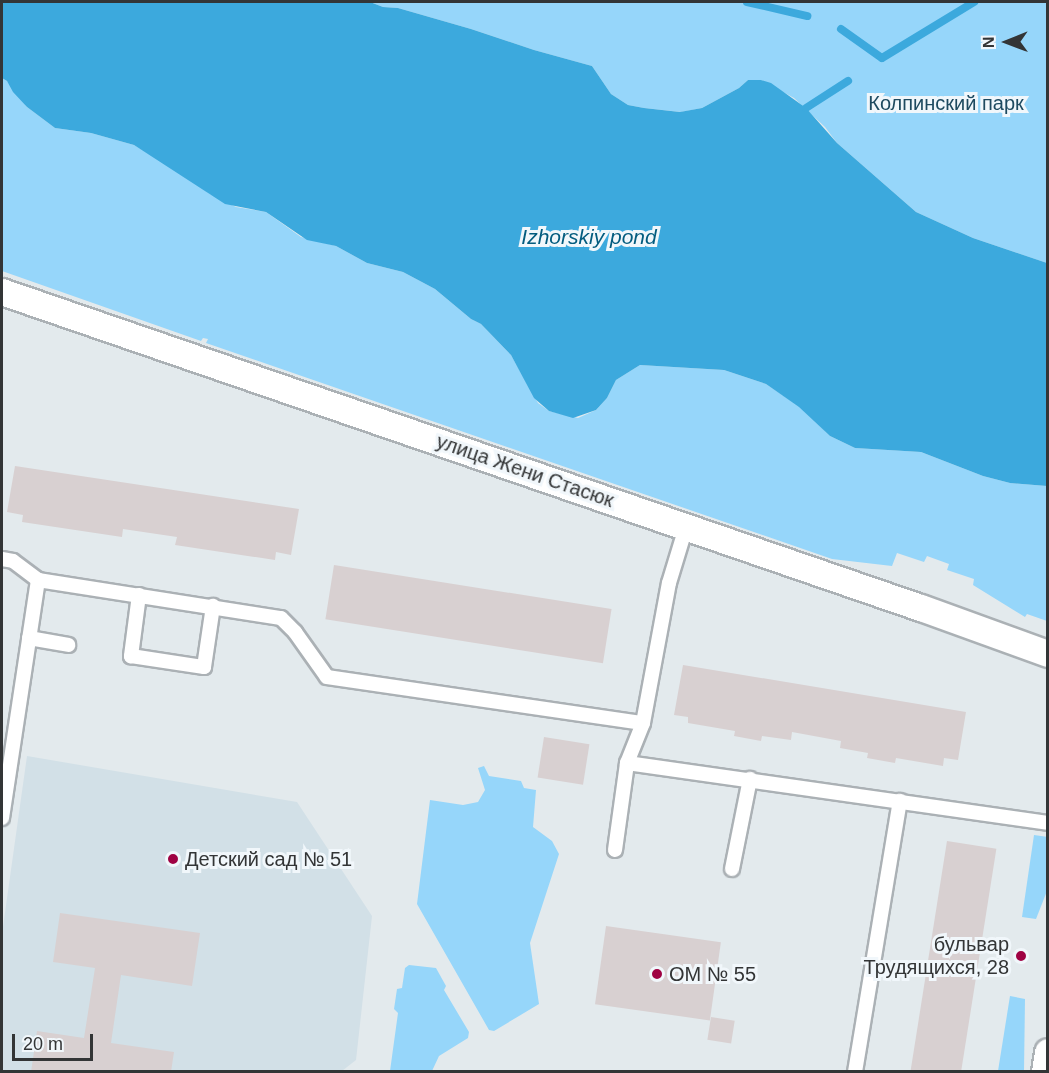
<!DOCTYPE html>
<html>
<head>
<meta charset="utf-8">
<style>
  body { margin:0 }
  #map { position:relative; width:1049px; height:1073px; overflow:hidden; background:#e3eaed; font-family:Helvetica,sans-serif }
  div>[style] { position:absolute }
  .built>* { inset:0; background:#d2e0e7 }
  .green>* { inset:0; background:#96d6fa }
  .water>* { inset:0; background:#3ca9dd }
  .stream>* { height:8px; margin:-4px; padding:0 4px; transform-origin:4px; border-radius:4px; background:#3ca9dd }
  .building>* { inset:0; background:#d8d0d1; transform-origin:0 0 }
  .roads { filter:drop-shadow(2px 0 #abb1b5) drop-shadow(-2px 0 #abb1b5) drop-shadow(0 2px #abb1b5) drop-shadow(0 -2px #abb1b5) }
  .lane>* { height:14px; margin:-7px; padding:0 7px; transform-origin:7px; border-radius:7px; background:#fff }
  .street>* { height:26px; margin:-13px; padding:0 13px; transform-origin:13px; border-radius:13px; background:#fff }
  .dots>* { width:16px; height:16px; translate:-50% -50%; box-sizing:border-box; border:3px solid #f1f7fb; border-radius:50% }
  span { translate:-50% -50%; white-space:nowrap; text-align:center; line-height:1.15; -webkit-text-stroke:6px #f1f7fb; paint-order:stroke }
  .park-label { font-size:20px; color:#1e4a60 }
  .street-label { font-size:20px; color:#333536 }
  .poi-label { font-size:20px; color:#333536 }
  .left { translate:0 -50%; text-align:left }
  .right { translate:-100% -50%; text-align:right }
  .water-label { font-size:21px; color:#035c7f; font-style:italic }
  .frame { position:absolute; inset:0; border:3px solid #333536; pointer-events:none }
  .north { position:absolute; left:977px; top:12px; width:60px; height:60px; -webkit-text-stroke:4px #f1f7fb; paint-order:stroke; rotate:269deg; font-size:16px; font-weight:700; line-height:24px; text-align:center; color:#333536 }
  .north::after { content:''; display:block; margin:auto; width:21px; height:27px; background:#333536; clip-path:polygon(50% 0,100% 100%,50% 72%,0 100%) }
  .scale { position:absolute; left:12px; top:1034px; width:81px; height:27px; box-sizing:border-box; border:3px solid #333536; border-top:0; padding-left:8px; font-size:18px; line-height:21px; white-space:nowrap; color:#333536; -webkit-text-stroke:4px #f1f7fb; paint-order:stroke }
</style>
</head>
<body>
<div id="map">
  <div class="built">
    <i style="clip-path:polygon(27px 756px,297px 802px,372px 916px,356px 1060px,342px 1071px,2px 1072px,2px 934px)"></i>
  </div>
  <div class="green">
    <i style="clip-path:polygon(370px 2px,1047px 2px,1047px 263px,973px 238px,916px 212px,837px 143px,825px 127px,794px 98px,761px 80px,748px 80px,739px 88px,702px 108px,681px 112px,644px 108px,628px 105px,611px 94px,592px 66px,534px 50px,471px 29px,398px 8px,383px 7px)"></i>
    <i style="clip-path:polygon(2px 78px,7px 81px,27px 107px,55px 128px,91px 133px,134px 145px,186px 176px,210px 194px,236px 207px,266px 212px,301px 237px,336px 246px,367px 263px,403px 272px,435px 289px,471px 319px,481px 324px,511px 355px,538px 403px,549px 411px,578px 418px,596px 410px,607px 398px,616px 380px,640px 365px,724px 370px,766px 384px,800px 407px,830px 436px,855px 448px,921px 452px,983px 476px,1010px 483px,1047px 486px,1047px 621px,1027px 614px,1025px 617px,973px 585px,974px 579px,947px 570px,949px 564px,927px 556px,924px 562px,897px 553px,892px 566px,832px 559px,206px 343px,208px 339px,203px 338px,201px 341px,2px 271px)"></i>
    <i style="clip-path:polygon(484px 766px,489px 776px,521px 781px,524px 788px,536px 790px,533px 827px,552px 841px,559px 854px,530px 943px,539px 1004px,494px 1031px,489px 1030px,417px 904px,430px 800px,463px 805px,478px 802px,485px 790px,478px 768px)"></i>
    <i style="clip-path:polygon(1034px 835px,1048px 837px,1047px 891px,1036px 919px,1022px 917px)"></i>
    <i style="clip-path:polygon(409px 965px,436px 968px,446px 986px,444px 990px,469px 1032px,468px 1038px,439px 1056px,432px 1071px,390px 1071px,398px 1013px,394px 1009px,397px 989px,402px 988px,405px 968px)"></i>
    <i style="clip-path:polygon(1010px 996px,1025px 999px,1024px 1071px,998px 1071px)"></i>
  </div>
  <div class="water">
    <i style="clip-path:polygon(2px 2px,370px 2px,383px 7px,398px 8px,471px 29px,534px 50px,592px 66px,611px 94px,628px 105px,644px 108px,680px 112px,702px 108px,739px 88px,748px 80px,761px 80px,771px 83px,806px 108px,837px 143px,916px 212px,973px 238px,1047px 263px,1047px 486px,1010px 483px,983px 476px,921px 452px,855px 448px,830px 436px,799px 407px,766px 384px,724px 370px,640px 365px,616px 380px,607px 398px,596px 410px,573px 418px,549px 411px,534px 398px,511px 355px,481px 324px,471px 319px,435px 289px,403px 272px,367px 263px,336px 246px,307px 240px,266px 212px,225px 204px,134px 145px,91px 133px,55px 128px,27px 107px,13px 92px,7px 81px,2px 78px)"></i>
  </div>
  <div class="stream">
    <i style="left:747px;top:2px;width:62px;rotate:13.1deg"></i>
    <i style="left:841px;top:29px;width:50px;rotate:35.3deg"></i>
    <i style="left:882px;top:58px;width:108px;rotate:-31.3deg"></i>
    <i style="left:806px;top:108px;width:50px;rotate:-32.7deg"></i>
  </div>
  <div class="building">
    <i style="clip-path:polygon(15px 466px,299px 509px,291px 555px,276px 552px,275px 560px,175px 545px,177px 537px,123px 529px,122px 537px,22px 522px,23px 515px,7px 512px)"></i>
    <i style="left:334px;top:565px;width:281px;height:55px;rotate:9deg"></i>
    <i style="clip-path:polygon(683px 665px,966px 712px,958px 760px,944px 758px,943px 766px,896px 758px,895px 763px,867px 758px,868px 753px,840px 748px,841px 741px,792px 732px,791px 740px,762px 736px,761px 741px,734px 736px,735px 731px,688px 723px,688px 717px,674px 715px)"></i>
    <i style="left:544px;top:737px;width:46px;height:41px;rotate:9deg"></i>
    <i style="left:947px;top:841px;width:50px;height:234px;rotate:9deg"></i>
    <i style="clip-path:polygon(60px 913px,200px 933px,192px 986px,121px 975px,111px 1043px,174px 1052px,171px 1072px,31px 1072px,37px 1031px,84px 1038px,95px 968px,53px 962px)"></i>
    <i style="left:606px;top:926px;width:116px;height:79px;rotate:8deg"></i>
    <i style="left:711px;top:1017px;width:24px;height:23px;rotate:9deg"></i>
  </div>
  <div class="roads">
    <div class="lane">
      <i style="left:2px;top:559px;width:11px;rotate:10deg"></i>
      <i style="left:13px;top:561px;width:31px;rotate:37deg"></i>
      <i style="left:38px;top:580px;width:246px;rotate:8.9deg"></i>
      <i style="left:281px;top:618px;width:20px;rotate:45deg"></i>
      <i style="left:295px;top:632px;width:55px;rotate:54.6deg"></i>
      <i style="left:327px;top:677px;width:319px;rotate:8.3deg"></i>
      <i style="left:139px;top:595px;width:62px;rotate:97.5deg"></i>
      <i style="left:131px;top:656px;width:74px;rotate:8.6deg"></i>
      <i style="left:204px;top:667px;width:62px;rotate:-81.6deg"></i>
      <i style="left:29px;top:638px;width:40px;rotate:10deg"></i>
      <i style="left:627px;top:763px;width:425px;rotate:8.1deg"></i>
      <i style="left:2px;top:818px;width:241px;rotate:-81.4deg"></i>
      <i style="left:615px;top:850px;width:88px;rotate:-82.1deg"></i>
      <i style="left:627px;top:763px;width:43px;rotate:-68.2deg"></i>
      <i style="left:643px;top:723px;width:142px;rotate:-79.5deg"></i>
      <i style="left:669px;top:583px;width:59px;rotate:-73.1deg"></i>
      <i style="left:732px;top:869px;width:92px;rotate:-78.7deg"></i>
      <i style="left:855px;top:1072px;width:275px;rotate:-80.6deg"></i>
    </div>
    <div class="street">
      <i style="left:2px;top:292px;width:972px;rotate:18.98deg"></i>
      <i style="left:921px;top:608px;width:135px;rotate:19.9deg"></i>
      <i style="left:1045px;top:1072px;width:20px;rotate:-81deg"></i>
    </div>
  </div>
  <div class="dots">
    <i style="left:173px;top:859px;background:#9f0243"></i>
    <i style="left:1021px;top:956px;background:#9f0243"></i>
    <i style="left:657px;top:974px;background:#9f0243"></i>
  </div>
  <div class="park-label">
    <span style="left:946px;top:103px">Колпинский парк</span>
  </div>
  <div class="street-label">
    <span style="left:525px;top:471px;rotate:19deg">улица Жени Стасюк</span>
  </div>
  <div class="poi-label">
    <span class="left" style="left:185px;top:859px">Детский сад № 51</span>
    <span class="right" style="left:1009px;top:956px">бульвар<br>Трудящихся, 28</span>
    <span class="left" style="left:669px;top:974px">ОМ № 55</span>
  </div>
  <div class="water-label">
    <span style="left:589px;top:237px">Izhorskiy pond</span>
  </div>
  <div class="frame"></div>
  <div class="north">N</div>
  <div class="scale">20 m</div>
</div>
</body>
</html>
